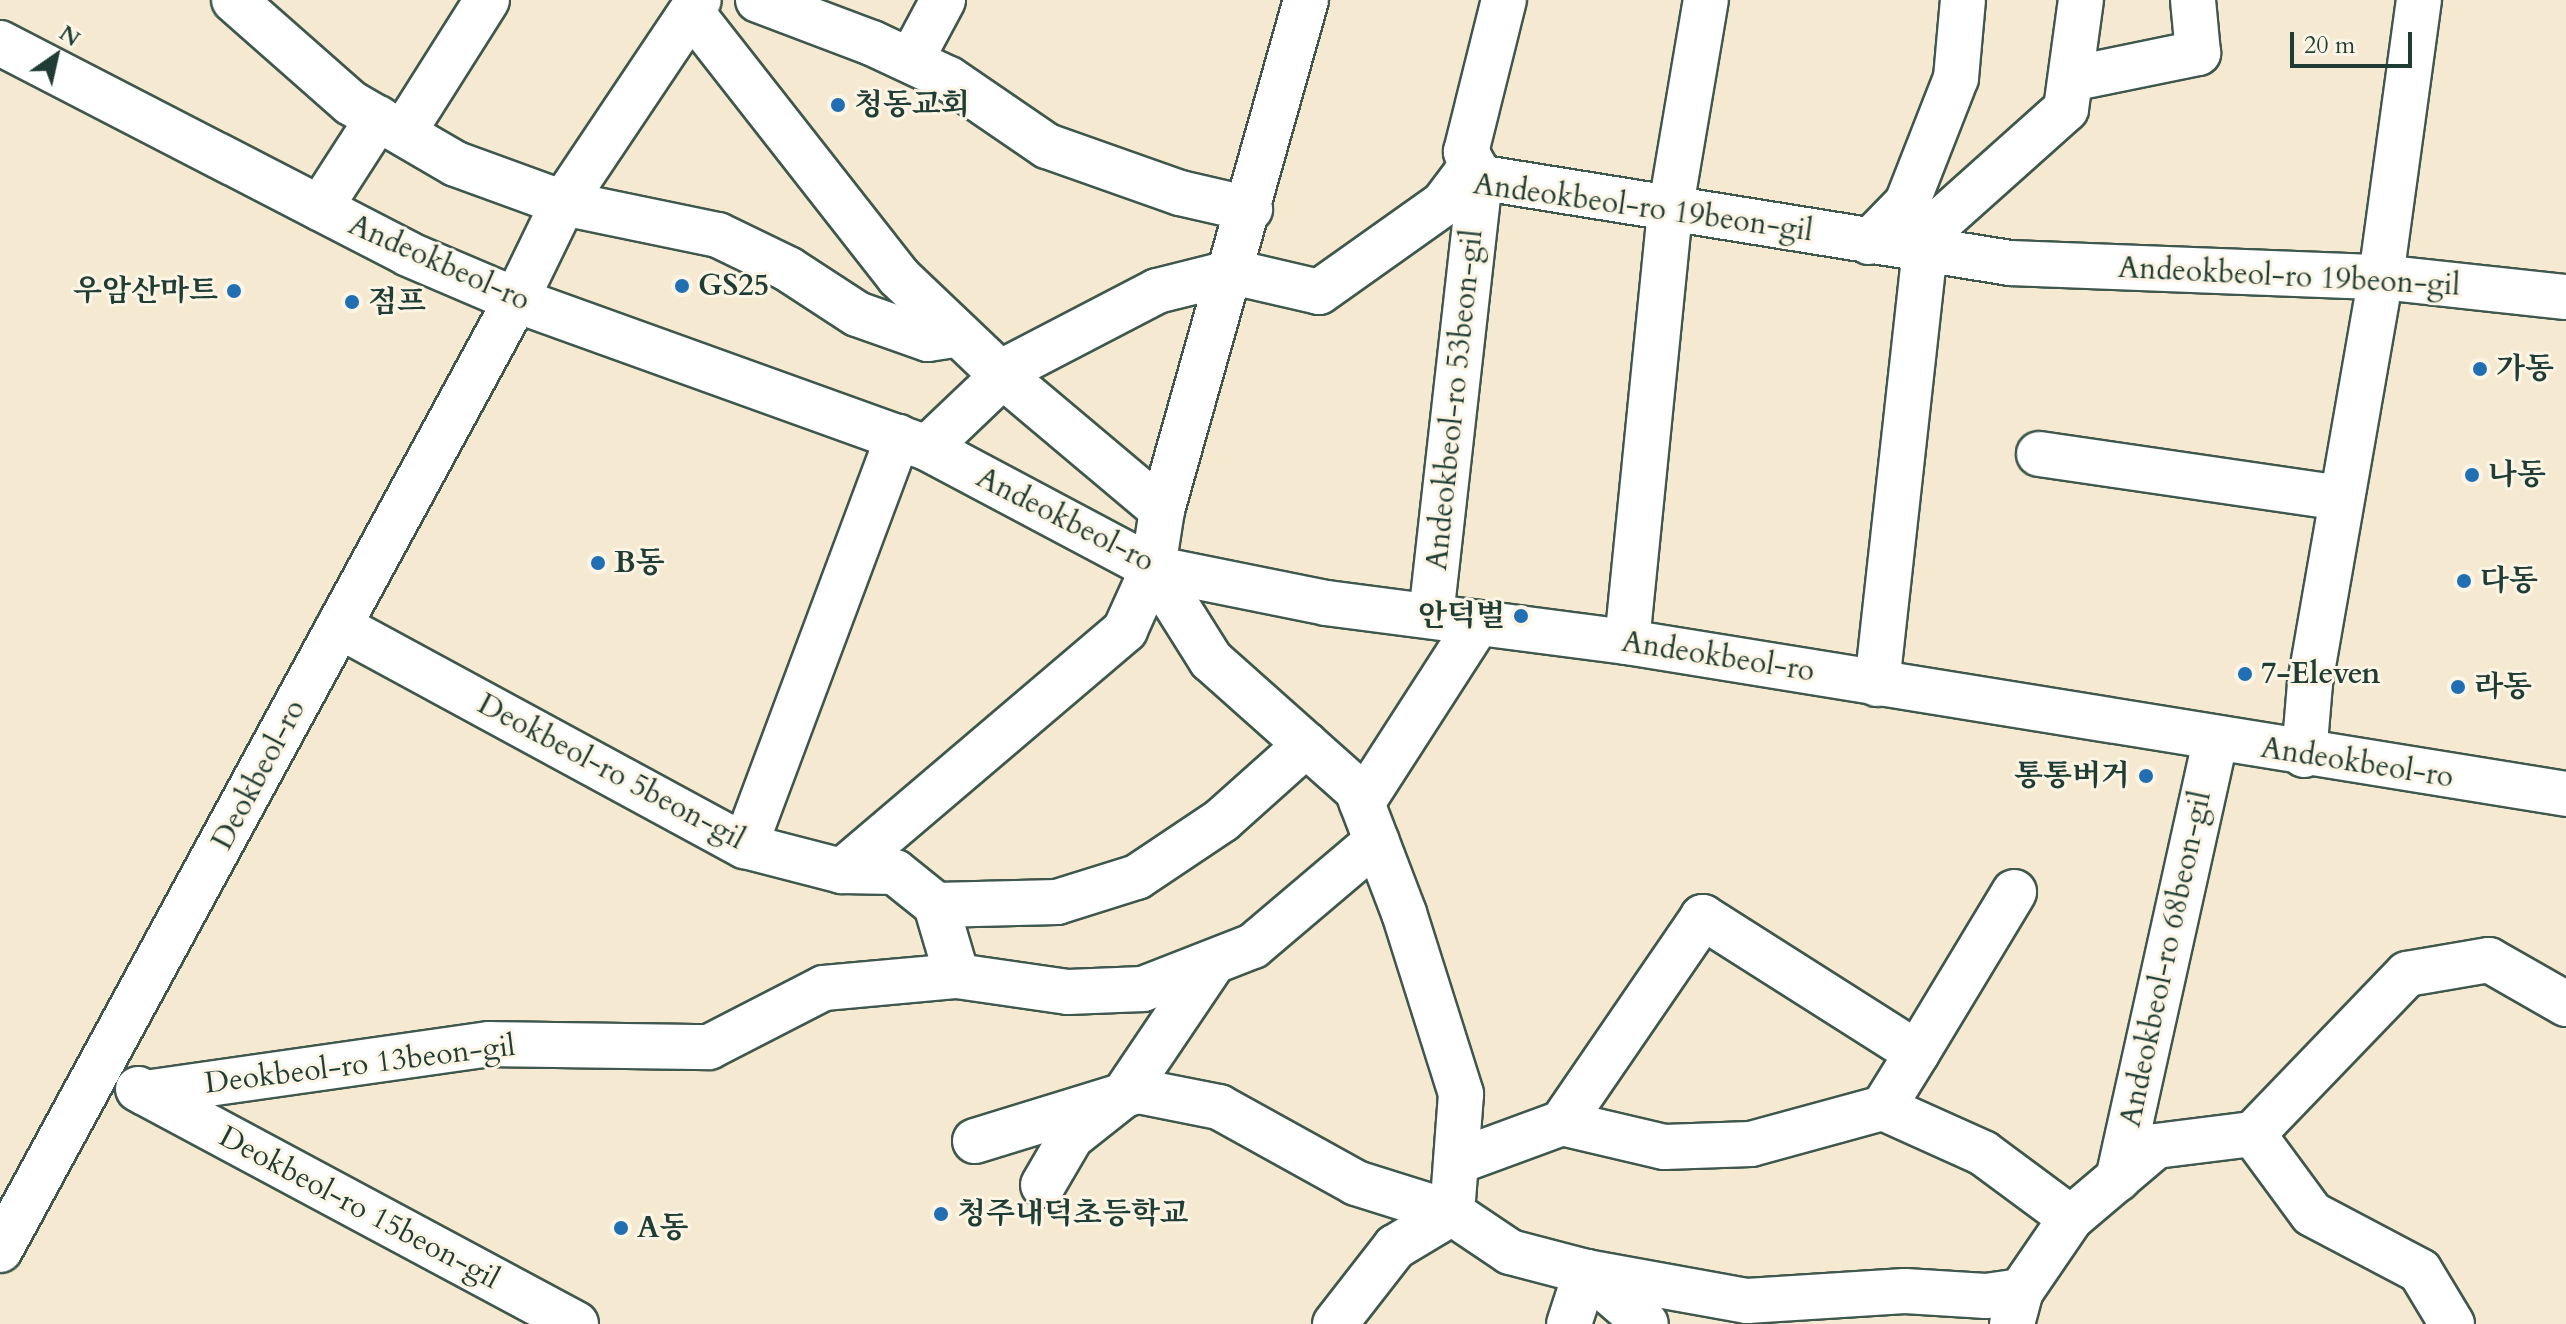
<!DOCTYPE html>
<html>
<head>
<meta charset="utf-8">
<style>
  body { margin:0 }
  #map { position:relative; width:2566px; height:1324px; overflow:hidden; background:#f5ead1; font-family:Cardo,"Noto Serif KR",serif }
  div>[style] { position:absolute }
  .roads { filter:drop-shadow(2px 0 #3f574c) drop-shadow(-2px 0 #3f574c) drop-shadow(0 2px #3f574c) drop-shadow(0 -2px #3f574c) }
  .minor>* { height:44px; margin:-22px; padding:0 22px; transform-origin:22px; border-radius:22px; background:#fff }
  .dots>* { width:22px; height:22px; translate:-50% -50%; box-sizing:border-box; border:4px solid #fcf5e5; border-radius:50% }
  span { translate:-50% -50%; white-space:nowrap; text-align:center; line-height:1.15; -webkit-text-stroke:6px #fcf5e5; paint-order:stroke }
  .poi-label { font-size:30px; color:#1f3d34; font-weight:700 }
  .left { translate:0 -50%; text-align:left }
  .right { translate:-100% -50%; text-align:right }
  .street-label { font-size:30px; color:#1f3d34 }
  .north { position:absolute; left:16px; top:16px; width:80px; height:80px; -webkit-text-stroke:6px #fcf5e5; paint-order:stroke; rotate:34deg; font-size:22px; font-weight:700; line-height:32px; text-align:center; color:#1f3d34 }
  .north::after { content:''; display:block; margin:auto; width:28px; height:36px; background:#1f3d34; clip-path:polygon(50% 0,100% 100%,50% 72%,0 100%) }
  .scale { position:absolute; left:2290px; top:32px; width:122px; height:36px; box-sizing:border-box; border:4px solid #1f3d34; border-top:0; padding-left:10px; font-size:24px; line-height:28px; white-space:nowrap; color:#1f3d34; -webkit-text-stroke:6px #fcf5e5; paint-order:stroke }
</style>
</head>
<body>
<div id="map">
  <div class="roads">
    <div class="minor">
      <i style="left:234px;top:0;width:156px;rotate:41.4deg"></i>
      <i style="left:351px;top:103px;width:121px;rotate:30.2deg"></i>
      <i style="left:456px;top:164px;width:114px;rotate:20deg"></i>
      <i style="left:563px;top:203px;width:158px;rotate:11.7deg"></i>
      <i style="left:718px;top:235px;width:78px;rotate:25.9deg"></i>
      <i style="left:788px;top:269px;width:82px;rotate:33.1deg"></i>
      <i style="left:857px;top:314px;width:75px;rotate:19.4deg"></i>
      <i style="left:928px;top:339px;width:31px;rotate:-9deg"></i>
      <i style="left:758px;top:0;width:122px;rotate:20.7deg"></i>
      <i style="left:872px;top:43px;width:85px;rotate:25.1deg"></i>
      <i style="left:949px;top:79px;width:119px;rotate:34.4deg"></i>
      <i style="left:1047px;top:146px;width:141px;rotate:19.5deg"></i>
      <i style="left:1180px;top:193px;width:72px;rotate:12.9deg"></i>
      <i style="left:692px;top:13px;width:335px;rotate:51.9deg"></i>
      <i style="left:899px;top:277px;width:144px;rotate:43.6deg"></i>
      <i style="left:1003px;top:376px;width:208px;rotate:40.1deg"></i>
      <i style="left:0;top:43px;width:459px;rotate:27.3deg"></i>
      <i style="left:408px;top:254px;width:117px;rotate:23.1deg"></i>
      <i style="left:516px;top:300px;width:437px;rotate:19.8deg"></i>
      <i style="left:927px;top:448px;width:256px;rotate:28deg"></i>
      <i style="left:1153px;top:568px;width:177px;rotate:11.4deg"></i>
      <i style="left:1326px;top:603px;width:304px;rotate:7.4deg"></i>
      <i style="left:1627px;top:642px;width:951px;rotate:9.19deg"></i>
      <i style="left:911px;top:60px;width:68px;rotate:-61.9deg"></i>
      <i style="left:2071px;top:79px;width:130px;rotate:-11.6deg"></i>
      <i style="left:2198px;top:53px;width:53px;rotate:-95.4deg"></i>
      <i style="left:403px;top:133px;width:157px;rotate:-57.7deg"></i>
      <i style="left:320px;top:208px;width:107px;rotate:-57.2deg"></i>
      <i style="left:1883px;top:237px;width:63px;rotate:-16.7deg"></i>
      <i style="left:1943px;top:219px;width:165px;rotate:-41.8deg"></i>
      <i style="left:2066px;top:109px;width:110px;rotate:-82.2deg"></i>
      <i style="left:1869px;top:242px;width:54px;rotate:-45.7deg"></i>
      <i style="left:1907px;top:203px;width:134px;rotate:-68.6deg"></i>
      <i style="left:1956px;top:78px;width:78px;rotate:-84.9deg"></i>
      <i style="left:927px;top:448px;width:119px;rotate:-43.6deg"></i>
      <i style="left:1013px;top:366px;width:162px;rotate:-27.5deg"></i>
      <i style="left:1157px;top:291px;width:78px;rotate:-14deg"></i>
      <i style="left:1233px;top:272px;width:88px;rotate:13.1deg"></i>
      <i style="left:1319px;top:292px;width:152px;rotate:-35.4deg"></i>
      <i style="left:1443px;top:204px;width:36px;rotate:-53deg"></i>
      <i style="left:1465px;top:175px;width:552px;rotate:9.17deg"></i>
      <i style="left:2010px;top:263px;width:371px;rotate:2.2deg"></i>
      <i style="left:2381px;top:277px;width:186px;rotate:6.2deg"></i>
      <i style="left:2039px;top:454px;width:304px;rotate:8.3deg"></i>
      <i style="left:1153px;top:568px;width:109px;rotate:57.8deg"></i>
      <i style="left:1211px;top:660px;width:195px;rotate:41.7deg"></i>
      <i style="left:1357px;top:790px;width:132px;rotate:69.1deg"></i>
      <i style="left:1404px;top:913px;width:190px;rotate:72.5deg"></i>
      <i style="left:1461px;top:1094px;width:119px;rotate:94.3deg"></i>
      <i style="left:1452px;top:1213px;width:70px;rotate:33.9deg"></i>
      <i style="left:1510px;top:1252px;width:79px;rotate:14.7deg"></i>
      <i style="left:1586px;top:1272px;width:164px;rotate:10.2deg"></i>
      <i style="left:1747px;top:1301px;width:158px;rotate:-3.6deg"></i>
      <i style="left:1905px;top:1291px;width:81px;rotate:3.5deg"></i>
      <i style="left:1986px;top:1296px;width:35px;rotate:-8deg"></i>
      <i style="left:1431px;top:616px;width:442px;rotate:-83.6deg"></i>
      <i style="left:1480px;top:177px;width:29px;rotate:-119deg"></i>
      <i style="left:1466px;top:152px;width:157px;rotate:-76deg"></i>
      <i style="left:339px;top:626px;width:462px;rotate:28.5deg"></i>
      <i style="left:745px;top:846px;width:100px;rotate:14.5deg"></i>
      <i style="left:842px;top:871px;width:372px;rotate:-40.4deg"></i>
      <i style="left:1125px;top:630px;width:68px;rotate:-65.7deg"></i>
      <i style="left:1153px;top:568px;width:59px;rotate:-81.2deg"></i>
      <i style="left:1162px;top:510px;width:530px;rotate:-74.23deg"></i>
      <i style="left:1627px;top:642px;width:432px;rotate:-84.3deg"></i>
      <i style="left:1670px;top:212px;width:215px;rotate:-80.4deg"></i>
      <i style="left:1877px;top:684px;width:437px;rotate:-83.7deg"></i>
      <i style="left:2304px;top:755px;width:72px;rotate:-85.2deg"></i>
      <i style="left:2310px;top:683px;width:412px;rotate:-80.1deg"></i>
      <i style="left:2381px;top:277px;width:280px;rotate:-82.2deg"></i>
      <i style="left:1362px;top:803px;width:214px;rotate:-57.2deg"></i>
      <i style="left:745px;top:846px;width:437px;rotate:-69.5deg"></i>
      <i style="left:842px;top:871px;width:53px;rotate:1.1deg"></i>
      <i style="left:895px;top:872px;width:53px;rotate:38.8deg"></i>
      <i style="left:936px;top:905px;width:74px;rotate:73.5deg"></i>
      <i style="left:936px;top:905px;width:121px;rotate:-1.4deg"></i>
      <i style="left:1057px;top:902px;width:84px;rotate:-17.4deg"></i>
      <i style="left:1137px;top:877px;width:102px;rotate:-33.8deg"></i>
      <i style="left:1222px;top:820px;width:113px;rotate:-41.8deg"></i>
      <i style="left:1917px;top:1053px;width:188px;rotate:-58.9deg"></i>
      <i style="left:138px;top:1089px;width:497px;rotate:28.2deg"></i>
      <i style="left:145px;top:1093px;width:347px;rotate:-8.1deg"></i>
      <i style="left:489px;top:1044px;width:220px;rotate:0.8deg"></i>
      <i style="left:709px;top:1047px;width:129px;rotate:-27.2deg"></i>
      <i style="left:824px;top:988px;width:134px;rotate:-5.2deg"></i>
      <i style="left:957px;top:976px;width:112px;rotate:8.2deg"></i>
      <i style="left:1068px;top:992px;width:75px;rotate:-2.3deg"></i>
      <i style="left:1143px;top:989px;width:118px;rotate:-21.4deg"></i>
      <i style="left:1253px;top:946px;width:162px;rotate:-40.3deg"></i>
      <i style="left:1883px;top:1108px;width:110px;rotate:24.2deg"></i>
      <i style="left:1983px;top:1153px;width:109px;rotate:36.5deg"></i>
      <i style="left:2253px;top:1134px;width:99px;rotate:53.6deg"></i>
      <i style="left:2312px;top:1214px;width:122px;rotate:27.8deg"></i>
      <i style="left:2420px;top:1271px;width:62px;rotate:58.9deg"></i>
      <i style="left:975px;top:1141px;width:170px;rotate:-17.1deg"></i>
      <i style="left:1138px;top:1091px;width:83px;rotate:11.2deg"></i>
      <i style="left:1219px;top:1107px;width:157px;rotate:29deg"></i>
      <i style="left:1356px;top:1183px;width:101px;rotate:17.4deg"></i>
      <i style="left:1456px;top:1162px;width:113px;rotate:-20.2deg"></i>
      <i style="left:1562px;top:1123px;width:105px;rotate:13.2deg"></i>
      <i style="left:1664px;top:1147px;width:87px;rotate:-2deg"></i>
      <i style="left:1751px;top:1144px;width:137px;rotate:-15.3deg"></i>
      <i style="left:1883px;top:1108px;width:65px;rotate:-58.3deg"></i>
      <i style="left:1917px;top:1053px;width:254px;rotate:-147.6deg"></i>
      <i style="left:1703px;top:917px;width:250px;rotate:124.4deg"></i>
      <i style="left:2118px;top:1179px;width:450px;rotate:-77.5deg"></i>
      <i style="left:1043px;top:1185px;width:56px;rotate:-59.7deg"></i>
      <i style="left:1071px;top:1137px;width:66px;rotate:-38.3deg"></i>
      <i style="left:1123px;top:1096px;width:159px;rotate:-56deg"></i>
      <i style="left:0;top:1250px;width:1081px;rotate:-61.49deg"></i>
      <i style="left:516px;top:300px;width:108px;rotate:-64.1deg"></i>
      <i style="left:563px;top:203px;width:244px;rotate:-56.2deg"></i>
      <i style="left:1335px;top:1324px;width:98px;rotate:-52.1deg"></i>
      <i style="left:1395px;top:1247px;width:66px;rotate:-30.8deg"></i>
      <i style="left:1569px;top:1324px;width:55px;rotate:-71.9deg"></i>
      <i style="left:1586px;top:1272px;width:79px;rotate:40.9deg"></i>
      <i style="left:2012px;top:1324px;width:34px;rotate:-75deg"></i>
      <i style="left:2021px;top:1291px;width:88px;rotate:-55.6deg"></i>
      <i style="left:2071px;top:1218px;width:111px;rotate:-40.3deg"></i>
      <i style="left:2156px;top:1146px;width:98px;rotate:-7.1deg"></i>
      <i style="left:2253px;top:1134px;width:222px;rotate:-46.1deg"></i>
      <i style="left:2407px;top:974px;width:83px;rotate:-9.7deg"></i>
      <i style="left:2489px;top:960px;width:89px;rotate:29.7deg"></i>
    </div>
  </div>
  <div class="dots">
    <i style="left:838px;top:105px;background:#1f6fb2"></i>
    <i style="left:682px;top:286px;background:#1f6fb2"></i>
    <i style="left:234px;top:291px;background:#1f6fb2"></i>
    <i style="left:352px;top:302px;background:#1f6fb2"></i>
    <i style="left:2480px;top:369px;background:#1f6fb2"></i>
    <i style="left:2472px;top:475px;background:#1f6fb2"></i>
    <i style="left:598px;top:563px;background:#1f6fb2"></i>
    <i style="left:2464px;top:581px;background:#1f6fb2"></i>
    <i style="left:1521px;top:616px;background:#1f6fb2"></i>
    <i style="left:2245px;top:674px;background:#1f6fb2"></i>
    <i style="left:2458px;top:687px;background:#1f6fb2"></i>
    <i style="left:2146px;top:776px;background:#1f6fb2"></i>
    <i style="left:941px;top:1214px;background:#1f6fb2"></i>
    <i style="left:621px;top:1228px;background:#1f6fb2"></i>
  </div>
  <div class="poi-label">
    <span class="left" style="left:854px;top:105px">청동교회</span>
    <span class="left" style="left:698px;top:286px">GS25</span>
    <span class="right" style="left:218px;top:291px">우암산마트</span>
    <span class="left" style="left:368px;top:302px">점프</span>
    <span class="left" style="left:2496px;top:369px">가동</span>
    <span class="left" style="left:2488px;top:475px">나동</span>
    <span class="left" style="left:614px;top:563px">B동</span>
    <span class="left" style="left:2480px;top:581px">다동</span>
    <span class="right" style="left:1505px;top:616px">안덕벌</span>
    <span class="left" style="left:2261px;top:674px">7-Eleven</span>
    <span class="left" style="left:2474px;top:687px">라동</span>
    <span class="right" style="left:2130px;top:776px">통통버거</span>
    <span class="left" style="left:957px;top:1214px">청주내덕초등학교</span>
    <span class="left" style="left:637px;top:1228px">A동</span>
  </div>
  <div class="street-label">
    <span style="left:1643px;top:208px;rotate:8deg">Andeokbeol-ro 19beon-gil</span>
    <span style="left:439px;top:263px;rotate:24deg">Andeokbeol-ro</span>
    <span style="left:2289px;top:277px;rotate:3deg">Andeokbeol-ro 19beon-gil</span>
    <span style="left:1455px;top:400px;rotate:-84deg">Andeokbeol-ro 53beon-gil</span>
    <span style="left:1065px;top:520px;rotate:27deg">Andeokbeol-ro</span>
    <span style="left:1718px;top:657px;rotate:9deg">Andeokbeol-ro</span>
    <span style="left:2357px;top:763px;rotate:9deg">Andeokbeol-ro</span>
    <span style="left:611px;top:772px;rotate:28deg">Deokbeol-ro 5beon-gil</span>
    <span style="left:259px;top:775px;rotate:-62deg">Deokbeol-ro</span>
    <span style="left:2166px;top:959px;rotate:-78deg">Andeokbeol-ro 68beon-gil</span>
    <span style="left:360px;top:1065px;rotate:-7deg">Deokbeol-ro 13beon-gil</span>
    <span style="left:359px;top:1208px;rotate:28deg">Deokbeol-ro 15beon-gil</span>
  </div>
  <div class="north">N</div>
  <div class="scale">20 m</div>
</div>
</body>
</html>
